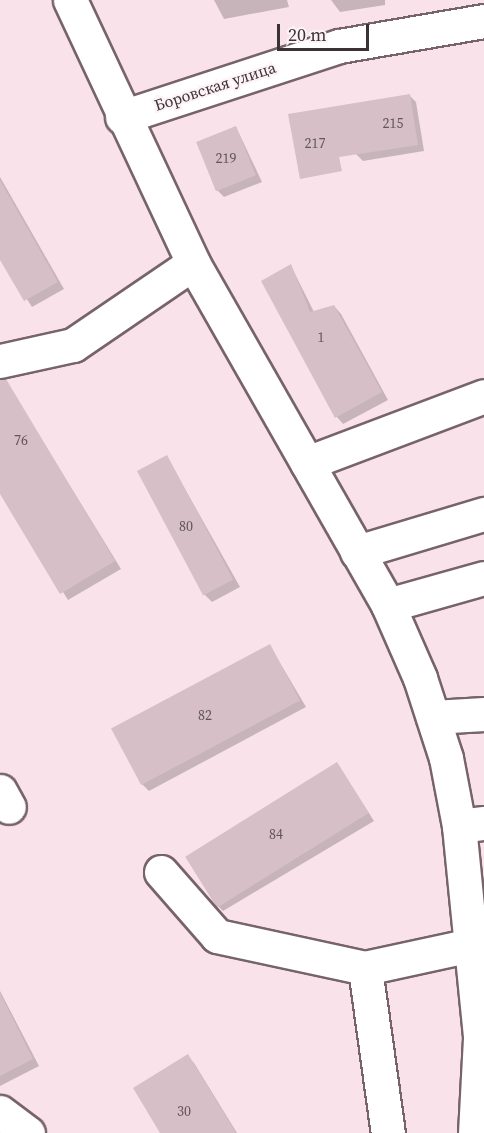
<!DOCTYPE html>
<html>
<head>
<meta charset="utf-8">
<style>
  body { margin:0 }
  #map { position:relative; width:484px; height:1133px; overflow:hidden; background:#f9e2ea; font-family:"Source Serif 4",serif }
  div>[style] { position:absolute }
  .shadow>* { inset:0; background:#0003 }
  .building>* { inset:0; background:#d6bfc7; transform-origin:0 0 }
  .roads { filter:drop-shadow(2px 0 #77636a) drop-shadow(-2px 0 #77636a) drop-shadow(0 2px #77636a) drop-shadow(0 -2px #77636a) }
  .minor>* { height:33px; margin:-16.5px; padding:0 16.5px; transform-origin:16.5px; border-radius:16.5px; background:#fff }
  .major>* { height:33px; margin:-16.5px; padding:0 16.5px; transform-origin:16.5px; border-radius:16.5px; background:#fff }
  span { translate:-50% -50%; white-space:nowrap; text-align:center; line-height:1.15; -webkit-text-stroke:4.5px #fdf3f7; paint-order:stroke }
  .number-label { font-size:14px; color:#62555a }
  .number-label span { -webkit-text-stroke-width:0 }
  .street-label { font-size:16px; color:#3b3235 }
  .scale { position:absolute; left:277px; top:24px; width:92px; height:27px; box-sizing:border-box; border:3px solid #3b3235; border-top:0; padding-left:8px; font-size:18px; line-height:21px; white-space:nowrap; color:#3b3235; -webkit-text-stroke:4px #fdf3f7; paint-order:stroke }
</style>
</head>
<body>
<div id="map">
  <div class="shadow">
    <i style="clip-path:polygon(214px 0,287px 0,289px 7px,224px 19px)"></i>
    <i style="clip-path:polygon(331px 0,385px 0,385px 5px,340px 12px)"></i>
    <i style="clip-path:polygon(409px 95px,416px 102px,424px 151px,363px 161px,356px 154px)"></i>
    <i style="clip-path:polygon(236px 127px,262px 182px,224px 197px,217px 190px)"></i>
    <i style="clip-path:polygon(0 177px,64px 289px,32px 307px,0 257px)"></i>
    <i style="clip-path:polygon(291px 266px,314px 312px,334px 306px,341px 314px,388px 400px,343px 424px,337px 417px)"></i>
    <i style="clip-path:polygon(7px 383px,121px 569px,68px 600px,0 491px,0 387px)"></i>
    <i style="clip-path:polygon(167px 457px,240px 587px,212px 602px,205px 595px)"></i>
    <i style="clip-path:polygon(270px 646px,306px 707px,149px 791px,142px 784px)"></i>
    <i style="clip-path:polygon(337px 763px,374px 821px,223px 911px,216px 904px)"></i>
    <i style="clip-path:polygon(0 991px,39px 1066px,0 1086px)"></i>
    <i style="clip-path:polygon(187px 1056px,194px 1063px,237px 1133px,162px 1133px)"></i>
  </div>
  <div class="building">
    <i style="clip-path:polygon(410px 94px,418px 145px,339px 157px,342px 171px,300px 179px,288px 114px)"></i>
    <i style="left:236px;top:126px;width:53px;height:43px;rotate:68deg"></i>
    <i style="clip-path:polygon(0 180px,58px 282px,24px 301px,0 260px)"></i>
    <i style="clip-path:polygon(291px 264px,310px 312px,334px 305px,382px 392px,335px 418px,261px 281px)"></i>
    <i style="clip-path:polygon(0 379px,6px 379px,115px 561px,60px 594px,0 494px)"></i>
    <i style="left:167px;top:455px;width:141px;height:34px;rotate:62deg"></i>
    <i style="left:270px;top:644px;width:64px;height:180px;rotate:62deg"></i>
    <i style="left:337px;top:762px;width:60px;height:179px;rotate:58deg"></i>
    <i style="clip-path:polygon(0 993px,33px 1059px,0 1076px)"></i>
    <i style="clip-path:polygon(188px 1054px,236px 1133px,160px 1133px,133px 1088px)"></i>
  </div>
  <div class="roads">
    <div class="minor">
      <i style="left:122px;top:117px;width:228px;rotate:-18.1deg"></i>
      <i style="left:339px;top:46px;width:147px;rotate:-9.8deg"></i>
      <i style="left:0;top:361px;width:75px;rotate:-12.4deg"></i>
      <i style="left:73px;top:345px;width:145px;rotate:-34.3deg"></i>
      <i style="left:307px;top:463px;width:189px;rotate:-20.7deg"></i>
      <i style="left:357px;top:552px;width:133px;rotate:-16.7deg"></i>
      <i style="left:388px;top:605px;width:100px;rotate:-15.7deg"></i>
      <i style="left:433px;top:717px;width:51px;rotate:-3.4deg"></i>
      <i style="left:0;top:791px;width:18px;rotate:61deg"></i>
      <i style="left:459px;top:826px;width:25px;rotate:-7deg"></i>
      <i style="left:161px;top:872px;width:85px;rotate:48.8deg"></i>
      <i style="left:217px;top:936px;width:151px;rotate:12.2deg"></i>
      <i style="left:365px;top:968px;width:108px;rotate:-12.2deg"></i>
      <i style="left:365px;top:968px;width:167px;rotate:82.1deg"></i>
      <i style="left:0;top:1112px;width:35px;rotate:37deg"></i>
    </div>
    <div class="major">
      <i style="left:70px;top:0;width:290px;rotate:64.9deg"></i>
      <i style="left:193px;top:263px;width:394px;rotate:60.3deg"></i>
      <i style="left:388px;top:605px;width:80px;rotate:66.3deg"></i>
      <i style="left:420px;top:678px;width:84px;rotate:72deg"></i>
      <i style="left:446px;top:758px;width:69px;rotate:79.2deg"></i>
      <i style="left:459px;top:826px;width:213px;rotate:84.3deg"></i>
      <i style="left:480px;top:1038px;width:95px;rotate:93deg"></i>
    </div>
  </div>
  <div class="number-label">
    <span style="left:393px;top:123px">215</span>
    <span style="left:315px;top:143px">217</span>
    <span style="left:226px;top:158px">219</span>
    <span style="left:321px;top:337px">1</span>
    <span style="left:21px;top:440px">76</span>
    <span style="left:186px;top:526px">80</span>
    <span style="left:205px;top:715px">82</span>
    <span style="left:276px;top:834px">84</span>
    <span style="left:184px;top:1111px">30</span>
  </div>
  <div class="street-label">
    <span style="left:215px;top:86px;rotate:-18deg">Боровская улица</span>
  </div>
  <div class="scale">20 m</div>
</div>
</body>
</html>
